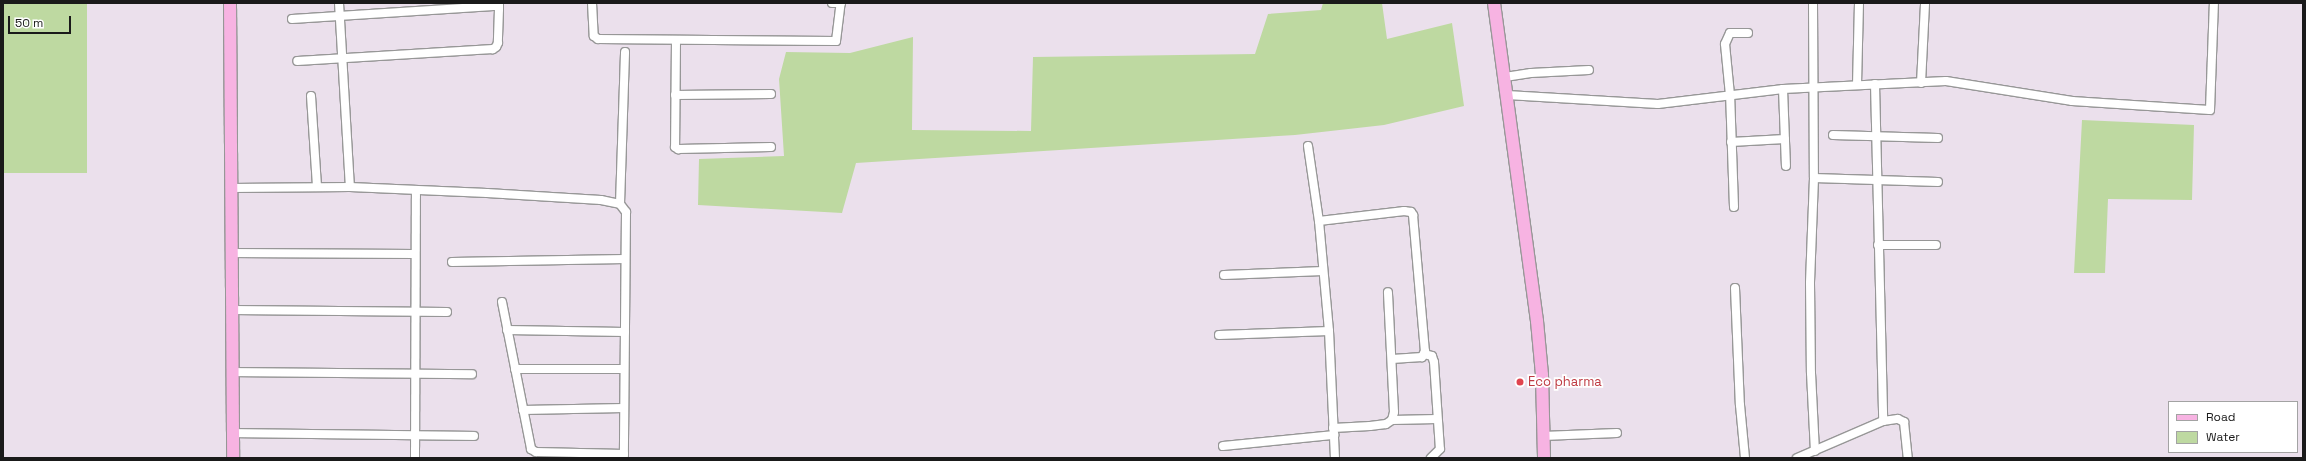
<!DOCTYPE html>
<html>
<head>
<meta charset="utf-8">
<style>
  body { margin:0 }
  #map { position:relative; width:2306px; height:461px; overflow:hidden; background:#ebe0ec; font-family:"Space Grotesk",sans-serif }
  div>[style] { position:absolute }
  .water>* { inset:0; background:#bed9a1; transform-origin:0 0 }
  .roads { filter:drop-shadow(1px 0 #979797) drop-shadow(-1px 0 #979797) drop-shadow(0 1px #979797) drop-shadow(0 -1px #979797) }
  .street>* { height:8px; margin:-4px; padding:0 4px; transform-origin:4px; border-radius:4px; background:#fff }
  .secondary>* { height:12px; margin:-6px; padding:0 6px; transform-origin:6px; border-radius:6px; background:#f7b3e2 }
  .dots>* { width:11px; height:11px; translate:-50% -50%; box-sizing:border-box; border:2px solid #fff; border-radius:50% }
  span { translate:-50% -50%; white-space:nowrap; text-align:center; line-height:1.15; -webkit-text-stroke:3.5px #fff; paint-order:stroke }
  .health-label { font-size:13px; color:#be3a42 }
  .left { translate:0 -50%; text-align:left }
  .frame { position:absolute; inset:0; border:4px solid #1a1a1a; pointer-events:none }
  .legend { position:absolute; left:2168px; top:401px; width:130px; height:52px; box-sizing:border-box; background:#fff; border:1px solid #a3a3a3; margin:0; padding:5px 7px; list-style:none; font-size:12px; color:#1a1a1a }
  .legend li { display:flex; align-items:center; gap:8px; height:20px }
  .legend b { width:20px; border:1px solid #a3a3a3 }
  .scale { position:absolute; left:8px; top:16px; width:63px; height:18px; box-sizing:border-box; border:2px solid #1a1a1a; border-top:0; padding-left:5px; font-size:12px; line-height:14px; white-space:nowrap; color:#1a1a1a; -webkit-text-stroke:3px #fff; paint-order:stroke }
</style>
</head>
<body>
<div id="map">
  <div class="water">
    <i style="left:3px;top:3px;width:84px;height:170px"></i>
    <i style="clip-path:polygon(1323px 3px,1382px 3px,1387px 39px,1452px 23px,1464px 106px,1384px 125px,1295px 135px,856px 163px,842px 213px,698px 205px,699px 159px,784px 156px,779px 79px,786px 52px,850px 53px,913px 37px,912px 130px,1031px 131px,1033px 57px,1255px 54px,1268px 14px,1321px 10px)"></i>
    <i style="clip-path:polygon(2082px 120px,2194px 125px,2192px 200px,2108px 199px,2105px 273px,2074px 273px)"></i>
  </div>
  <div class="roads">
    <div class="street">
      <i style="left:339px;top:3px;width:184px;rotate:86.6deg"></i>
      <i style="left:592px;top:3px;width:33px;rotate:87deg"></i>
      <i style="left:594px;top:36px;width:5px;rotate:37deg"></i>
      <i style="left:598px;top:39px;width:238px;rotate:0.5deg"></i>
      <i style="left:836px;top:41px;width:38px;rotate:-83deg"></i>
      <i style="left:841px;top:3px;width:9px;rotate:180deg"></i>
      <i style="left:1813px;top:3px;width:175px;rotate:89.7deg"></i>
      <i style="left:1814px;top:178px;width:105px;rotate:92.2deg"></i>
      <i style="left:1810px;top:283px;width:90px;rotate:89.4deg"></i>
      <i style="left:1811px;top:373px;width:78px;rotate:87.1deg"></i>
      <i style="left:292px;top:19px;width:202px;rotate:-3.7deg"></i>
      <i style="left:494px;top:6px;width:5px;rotate:-11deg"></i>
      <i style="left:499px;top:5px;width:4px;rotate:90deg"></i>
      <i style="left:499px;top:9px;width:34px;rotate:92deg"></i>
      <i style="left:498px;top:43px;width:4px;rotate:117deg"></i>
      <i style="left:496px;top:47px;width:4px;rotate:146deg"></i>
      <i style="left:493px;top:49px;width:196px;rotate:176.5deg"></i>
      <i style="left:676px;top:40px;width:107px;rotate:90.5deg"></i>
      <i style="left:675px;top:147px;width:4px;rotate:34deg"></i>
      <i style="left:678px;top:149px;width:93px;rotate:-1.2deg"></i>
      <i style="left:1505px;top:77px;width:26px;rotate:-9deg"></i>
      <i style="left:1531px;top:73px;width:58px;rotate:-3deg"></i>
      <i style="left:1921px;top:83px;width:80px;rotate:-87.1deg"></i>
      <i style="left:1875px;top:84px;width:337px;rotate:88.6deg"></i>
      <i style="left:1883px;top:421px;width:15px;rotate:-8deg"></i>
      <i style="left:1898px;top:419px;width:7px;rotate:27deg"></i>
      <i style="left:1904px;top:422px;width:36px;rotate:84deg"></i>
      <i style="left:1857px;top:85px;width:82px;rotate:-88.6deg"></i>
      <i style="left:1783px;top:89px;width:77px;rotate:87.8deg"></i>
      <i style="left:675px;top:95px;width:96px;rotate:-0.6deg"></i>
      <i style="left:1507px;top:95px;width:151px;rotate:3.4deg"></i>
      <i style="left:1658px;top:104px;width:126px;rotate:-6.8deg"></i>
      <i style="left:1783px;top:89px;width:163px;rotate:-2.8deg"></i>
      <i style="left:1946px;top:81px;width:128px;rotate:9deg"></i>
      <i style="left:2072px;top:101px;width:138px;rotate:3.7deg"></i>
      <i style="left:2210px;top:110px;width:107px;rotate:-87.9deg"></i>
      <i style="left:311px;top:96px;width:91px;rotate:86.2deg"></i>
      <i style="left:1833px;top:135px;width:105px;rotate:1.6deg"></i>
      <i style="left:1731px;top:142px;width:54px;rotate:-3.2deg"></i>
      <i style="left:1308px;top:146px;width:76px;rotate:81.7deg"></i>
      <i style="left:1319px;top:221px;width:110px;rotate:84.8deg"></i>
      <i style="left:1329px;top:331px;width:127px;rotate:87.3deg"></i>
      <i style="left:1814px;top:178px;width:124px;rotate:1.8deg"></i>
      <i style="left:231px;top:188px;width:119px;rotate:-0.5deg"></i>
      <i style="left:350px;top:187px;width:137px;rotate:2.5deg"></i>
      <i style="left:487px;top:193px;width:114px;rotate:3.5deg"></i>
      <i style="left:601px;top:200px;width:19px;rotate:12deg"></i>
      <i style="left:620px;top:204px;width:10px;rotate:53deg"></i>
      <i style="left:626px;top:212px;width:246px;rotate:90.5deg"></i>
      <i style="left:620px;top:204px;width:152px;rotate:-88.1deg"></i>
      <i style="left:1734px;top:207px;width:112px;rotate:-92deg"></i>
      <i style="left:1730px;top:95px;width:51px;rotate:-95.6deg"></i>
      <i style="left:1725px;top:44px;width:12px;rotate:-66deg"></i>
      <i style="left:1730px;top:33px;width:18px"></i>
      <i style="left:1319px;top:221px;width:86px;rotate:-6.7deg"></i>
      <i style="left:1404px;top:211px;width:7px;rotate:8deg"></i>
      <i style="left:1411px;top:212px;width:4px;rotate:56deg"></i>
      <i style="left:1413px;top:215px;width:137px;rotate:85deg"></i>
      <i style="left:1425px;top:351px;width:7px;rotate:117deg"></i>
      <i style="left:1422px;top:357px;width:30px;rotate:176deg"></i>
      <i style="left:1878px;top:245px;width:58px"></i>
      <i style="left:231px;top:253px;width:184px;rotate:0.3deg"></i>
      <i style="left:452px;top:262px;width:173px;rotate:-1deg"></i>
      <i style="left:1224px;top:275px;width:99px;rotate:-2.3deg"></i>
      <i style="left:1735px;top:288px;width:117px;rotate:87.6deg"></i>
      <i style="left:1740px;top:405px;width:53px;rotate:84.6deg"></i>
      <i style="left:502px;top:302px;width:150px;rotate:78.8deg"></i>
      <i style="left:531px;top:449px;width:6px;rotate:31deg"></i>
      <i style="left:536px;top:452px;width:88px;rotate:1.3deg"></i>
      <i style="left:232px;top:310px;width:215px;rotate:0.5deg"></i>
      <i style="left:507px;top:330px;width:118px;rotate:1deg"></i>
      <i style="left:1219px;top:335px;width:110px;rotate:-2.1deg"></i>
      <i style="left:1424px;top:354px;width:8px;rotate:14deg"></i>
      <i style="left:1432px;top:356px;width:6px;rotate:72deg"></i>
      <i style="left:1434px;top:362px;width:87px;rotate:86.1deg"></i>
      <i style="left:1440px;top:449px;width:13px;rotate:135deg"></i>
      <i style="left:515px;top:369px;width:109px"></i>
      <i style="left:232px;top:372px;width:240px;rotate:0.5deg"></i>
      <i style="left:523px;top:410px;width:101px;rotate:-1.1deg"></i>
      <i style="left:1392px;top:420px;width:45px;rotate:-1.3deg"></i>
      <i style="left:1333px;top:428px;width:37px;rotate:-3deg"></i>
      <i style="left:1370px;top:426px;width:16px;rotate:-7deg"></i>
      <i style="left:1386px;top:424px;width:7px;rotate:-34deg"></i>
      <i style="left:1392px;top:420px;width:8px;rotate:-76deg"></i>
      <i style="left:1394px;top:412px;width:120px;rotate:-92.9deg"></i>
      <i style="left:232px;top:433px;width:242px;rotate:0.7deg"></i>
      <i style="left:1543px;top:436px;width:74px;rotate:-2.3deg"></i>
      <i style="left:1223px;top:446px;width:112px;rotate:-5.7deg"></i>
      <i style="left:415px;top:458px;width:267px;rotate:-89.8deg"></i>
      <i style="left:1797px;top:458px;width:94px;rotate:-23.3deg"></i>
    </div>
    <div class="secondary">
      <i style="left:230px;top:3px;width:455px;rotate:89.6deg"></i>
      <i style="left:1494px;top:3px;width:321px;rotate:82.3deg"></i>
      <i style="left:1537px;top:321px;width:54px;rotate:84.7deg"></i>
      <i style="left:1542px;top:375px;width:83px;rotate:88.6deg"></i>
    </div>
  </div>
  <div class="dots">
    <i style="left:1520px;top:382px;background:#e0444e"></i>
  </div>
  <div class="health-label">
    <span class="left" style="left:1528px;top:382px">Eco pharma</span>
  </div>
  <div class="frame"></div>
  <ul class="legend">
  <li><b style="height:5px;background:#f7b3e2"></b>Road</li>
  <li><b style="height:11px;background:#bed9a1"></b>Water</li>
  </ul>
  <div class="scale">50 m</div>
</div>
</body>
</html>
